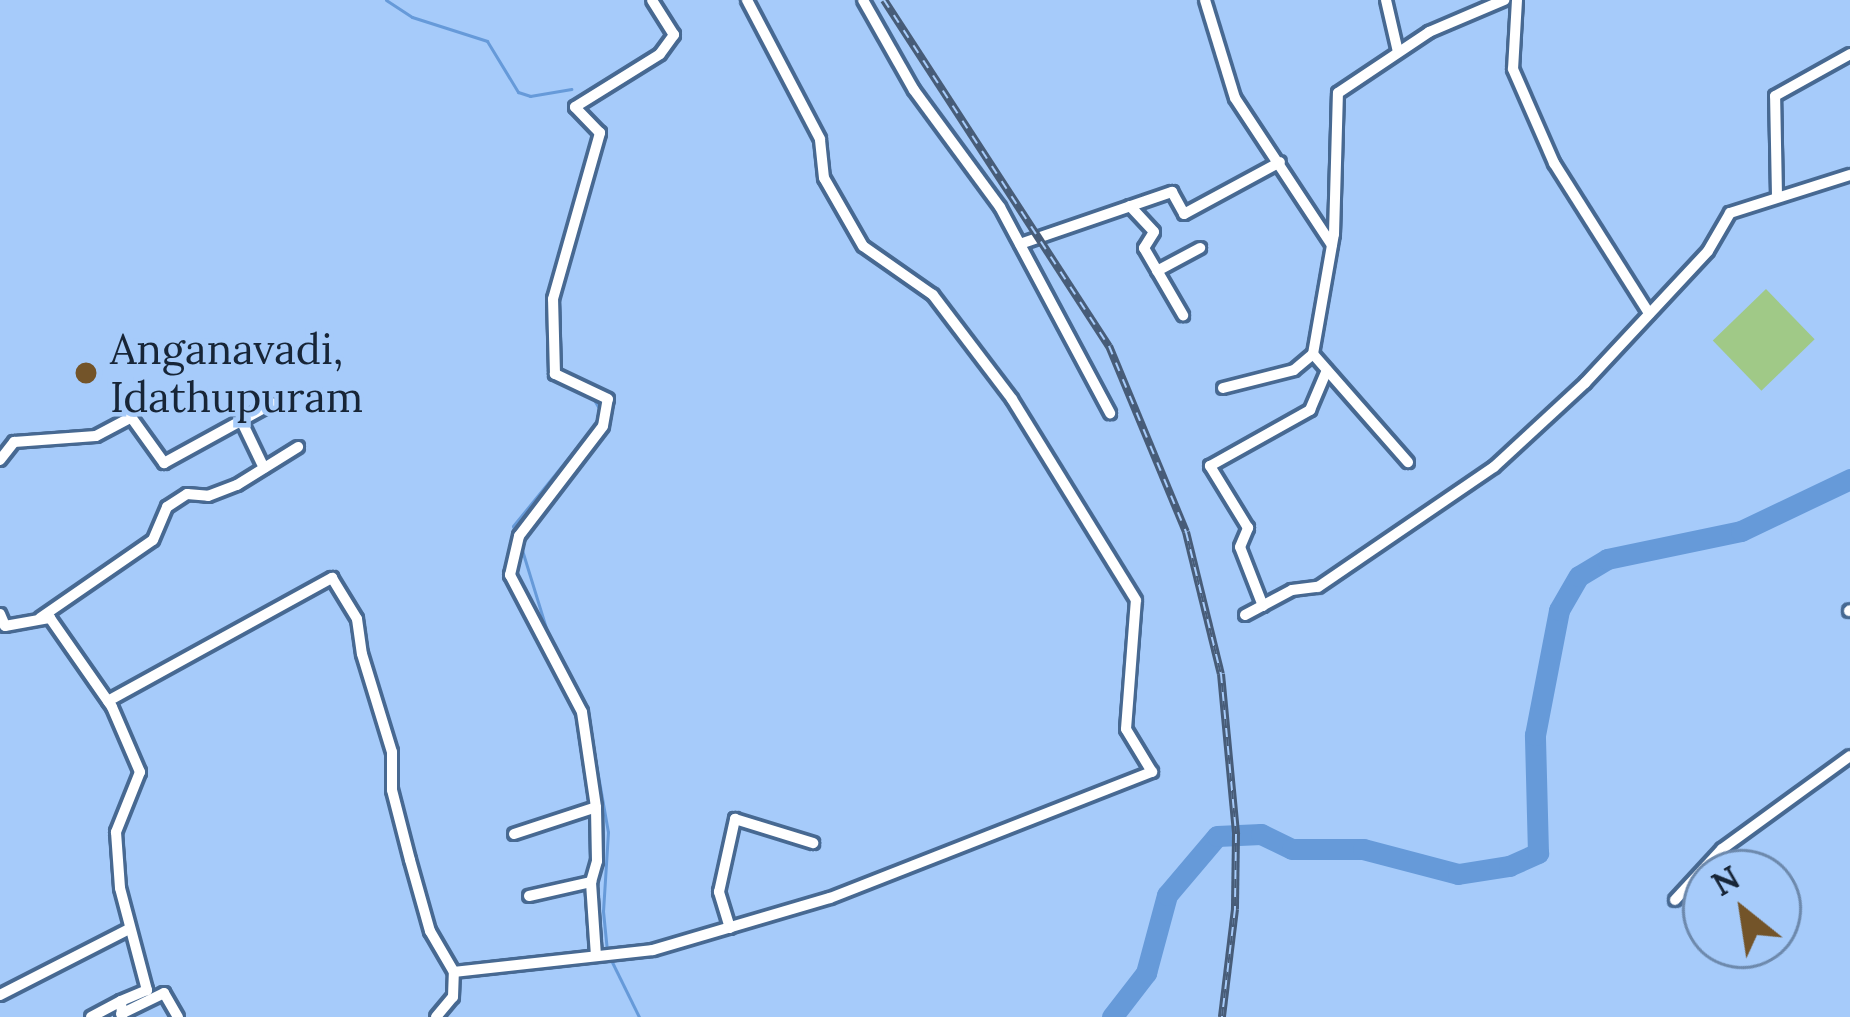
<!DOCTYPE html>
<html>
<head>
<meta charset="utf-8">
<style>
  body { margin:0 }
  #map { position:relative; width:1850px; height:1017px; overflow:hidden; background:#a6cbfa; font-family:Lora,serif }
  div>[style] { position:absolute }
  .green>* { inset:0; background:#a0c987; transform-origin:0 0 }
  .stream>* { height:3px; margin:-1.5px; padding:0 1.5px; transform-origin:1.5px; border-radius:1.5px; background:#669ad9 }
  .river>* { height:21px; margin:-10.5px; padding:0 10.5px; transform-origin:10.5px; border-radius:10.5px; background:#669ad9 }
  .roads { filter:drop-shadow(3px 0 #476992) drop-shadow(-3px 0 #476992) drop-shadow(0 3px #476992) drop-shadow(0 -3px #476992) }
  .street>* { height:10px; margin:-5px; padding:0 5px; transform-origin:5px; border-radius:5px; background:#fff }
  .rail>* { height:8px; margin-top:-4px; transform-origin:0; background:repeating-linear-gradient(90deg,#a6cbfa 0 9px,#475c78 0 18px); box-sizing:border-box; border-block:3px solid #475c78 }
  .dots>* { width:33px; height:33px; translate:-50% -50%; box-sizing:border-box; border:6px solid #a6cbfa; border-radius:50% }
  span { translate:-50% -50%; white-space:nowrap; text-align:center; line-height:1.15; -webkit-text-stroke:9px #a6cbfa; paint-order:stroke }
  .poi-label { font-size:42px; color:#172537 }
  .left { translate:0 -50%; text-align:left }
  .north { position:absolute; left:1682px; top:849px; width:120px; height:120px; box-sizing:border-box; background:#a6cbfa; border:3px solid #6d89ac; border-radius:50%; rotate:330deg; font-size:33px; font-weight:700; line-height:48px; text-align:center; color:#172537 }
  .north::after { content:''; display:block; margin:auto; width:42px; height:54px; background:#735429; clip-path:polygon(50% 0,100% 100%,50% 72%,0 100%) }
</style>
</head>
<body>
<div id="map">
  <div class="green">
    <i style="left:1766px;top:289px;width:70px;height:74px;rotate:46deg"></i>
  </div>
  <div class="stream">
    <i style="left:386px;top:0;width:31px;rotate:33deg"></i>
    <i style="left:412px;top:17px;width:79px;rotate:17.7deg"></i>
    <i style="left:487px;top:41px;width:60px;rotate:58.7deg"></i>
    <i style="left:518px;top:92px;width:13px;rotate:18deg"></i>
    <i style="left:530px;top:96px;width:42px;rotate:-9.7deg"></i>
    <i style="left:549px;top:347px;width:26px;rotate:88deg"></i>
    <i style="left:555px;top:380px;width:26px;rotate:25deg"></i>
    <i style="left:516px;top:535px;width:9px;rotate:-108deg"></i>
    <i style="left:513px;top:526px;width:132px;rotate:-50.9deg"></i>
    <i style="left:596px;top:424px;width:15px;rotate:-74deg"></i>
    <i style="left:600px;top:410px;width:14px;rotate:-120deg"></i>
    <i style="left:522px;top:550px;width:92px;rotate:72.9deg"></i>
    <i style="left:569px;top:698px;width:20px;rotate:63deg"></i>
    <i style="left:593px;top:747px;width:86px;rotate:80deg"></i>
    <i style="left:608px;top:832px;width:79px;rotate:93.6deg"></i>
    <i style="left:603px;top:911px;width:40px;rotate:84.3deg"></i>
    <i style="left:611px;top:960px;width:64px;rotate:63.8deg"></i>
  </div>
  <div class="river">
    <i style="left:1112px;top:1017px;width:56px;rotate:-52.3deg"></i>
    <i style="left:1146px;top:973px;width:81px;rotate:-74.9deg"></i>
    <i style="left:1167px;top:895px;width:77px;rotate:-49.7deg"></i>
    <i style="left:1217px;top:836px;width:44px;rotate:-2.6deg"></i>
    <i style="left:1261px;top:834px;width:34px;rotate:26deg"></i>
    <i style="left:1292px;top:849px;width:71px"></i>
    <i style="left:1363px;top:849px;width:98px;rotate:14.7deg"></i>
    <i style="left:1458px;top:874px;width:52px;rotate:-8.9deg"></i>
    <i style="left:1509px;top:866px;width:32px;rotate:-24deg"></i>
    <i style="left:1538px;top:853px;width:118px;rotate:-91.5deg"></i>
    <i style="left:1535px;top:735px;width:127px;rotate:-79.1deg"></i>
    <i style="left:1559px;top:610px;width:39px;rotate:-60deg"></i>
    <i style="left:1579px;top:576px;width:33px;rotate:-31deg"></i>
    <i style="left:1607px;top:559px;width:137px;rotate:-11.8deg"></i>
    <i style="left:1741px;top:531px;width:121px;rotate:-25.5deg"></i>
  </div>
  <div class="roads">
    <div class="street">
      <i style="left:863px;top:0;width:103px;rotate:60.5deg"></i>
      <i style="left:914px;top:90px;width:145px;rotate:53.7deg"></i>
      <i style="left:1000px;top:207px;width:234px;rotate:61.9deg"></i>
      <i style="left:1205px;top:0;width:102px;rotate:73deg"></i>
      <i style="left:1235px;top:98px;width:176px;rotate:56.6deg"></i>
      <i style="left:1386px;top:0;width:53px;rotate:77deg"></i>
      <i style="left:1517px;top:0;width:69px;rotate:93.3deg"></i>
      <i style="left:1513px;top:69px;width:103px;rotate:66.4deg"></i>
      <i style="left:1554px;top:163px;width:178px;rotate:57.7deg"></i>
      <i style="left:1777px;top:196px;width:100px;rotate:-91.1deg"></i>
      <i style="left:1775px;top:96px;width:86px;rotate:-29.2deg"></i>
      <i style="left:1130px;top:206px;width:35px;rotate:47deg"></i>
      <i style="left:1154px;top:232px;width:19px;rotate:122deg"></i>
      <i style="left:1144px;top:248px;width:78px;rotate:59.8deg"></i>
      <i style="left:1020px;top:244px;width:161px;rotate:-18.9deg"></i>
      <i style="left:1172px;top:192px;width:25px;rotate:61deg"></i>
      <i style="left:1184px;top:214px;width:109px;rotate:-28.4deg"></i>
      <i style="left:1157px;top:271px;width:49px;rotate:-28.1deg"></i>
      <i style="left:1313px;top:354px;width:144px;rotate:48.7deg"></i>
      <i style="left:1223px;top:388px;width:73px;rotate:-14.2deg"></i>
      <i style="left:1294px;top:370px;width:25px;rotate:-40deg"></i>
      <i style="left:1313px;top:354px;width:122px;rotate:-80.1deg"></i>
      <i style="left:1334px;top:234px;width:141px;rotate:-88.4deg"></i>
      <i style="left:1338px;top:93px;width:110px;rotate:-33.8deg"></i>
      <i style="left:1429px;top:32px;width:82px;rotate:-23.1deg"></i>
      <i style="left:241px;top:420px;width:53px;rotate:64.4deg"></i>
      <i style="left:0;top:460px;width:23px;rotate:-52deg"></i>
      <i style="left:14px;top:442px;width:82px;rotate:-4.2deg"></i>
      <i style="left:96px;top:436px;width:40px;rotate:-28deg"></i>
      <i style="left:131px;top:417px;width:57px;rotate:54.3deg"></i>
      <i style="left:164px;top:463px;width:124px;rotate:-28.8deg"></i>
      <i style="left:1263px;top:606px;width:63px;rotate:-111.3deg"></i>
      <i style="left:1240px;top:547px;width:21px;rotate:-67deg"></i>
      <i style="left:1248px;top:528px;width:73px;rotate:-121.5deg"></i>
      <i style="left:1210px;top:466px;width:115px;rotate:-29.2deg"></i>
      <i style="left:1310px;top:410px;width:43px;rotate:-67deg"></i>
      <i style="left:1849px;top:611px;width:1px;rotate:-45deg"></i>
      <i style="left:0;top:614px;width:13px;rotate:67deg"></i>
      <i style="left:5px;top:626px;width:46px;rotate:-10.1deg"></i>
      <i style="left:50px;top:618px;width:108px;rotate:55.1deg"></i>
      <i style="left:112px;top:707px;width:71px;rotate:66.7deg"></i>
      <i style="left:140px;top:772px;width:65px;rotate:111.8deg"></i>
      <i style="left:116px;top:832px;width:56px;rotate:85.9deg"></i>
      <i style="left:120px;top:888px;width:106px;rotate:75.2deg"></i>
      <i style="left:147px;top:990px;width:28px;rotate:157deg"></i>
      <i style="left:121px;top:1001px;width:16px;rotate:86deg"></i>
      <i style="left:1245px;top:615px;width:53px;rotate:-28deg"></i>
      <i style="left:1292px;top:590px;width:26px;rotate:-7deg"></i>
      <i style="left:1318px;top:587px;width:213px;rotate:-34.3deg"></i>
      <i style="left:1494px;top:467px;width:124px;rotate:-42.7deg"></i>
      <i style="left:1585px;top:383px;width:180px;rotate:-47deg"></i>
      <i style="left:1708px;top:251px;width:44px;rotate:-59.9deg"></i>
      <i style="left:1730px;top:213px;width:126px;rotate:-17.6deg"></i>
      <i style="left:40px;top:618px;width:137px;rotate:-34.6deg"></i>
      <i style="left:153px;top:540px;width:36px;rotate:-67deg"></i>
      <i style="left:167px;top:507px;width:24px;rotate:-33deg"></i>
      <i style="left:187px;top:494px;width:21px;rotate:5deg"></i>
      <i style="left:208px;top:496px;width:31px;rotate:-21deg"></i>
      <i style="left:237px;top:485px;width:72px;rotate:-31.9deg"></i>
      <i style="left:108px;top:701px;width:256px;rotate:-28.8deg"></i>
      <i style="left:332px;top:578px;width:48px;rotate:58.6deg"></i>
      <i style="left:357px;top:619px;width:35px;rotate:82deg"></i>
      <i style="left:362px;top:654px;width:102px;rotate:73deg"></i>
      <i style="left:392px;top:752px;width:38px;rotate:90deg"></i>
      <i style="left:392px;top:790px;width:72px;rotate:75.6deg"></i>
      <i style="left:410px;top:860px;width:74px;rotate:74.3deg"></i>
      <i style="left:430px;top:931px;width:48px;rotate:59.7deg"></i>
      <i style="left:514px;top:834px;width:86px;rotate:-18.2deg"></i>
      <i style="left:529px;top:896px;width:64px;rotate:-12.7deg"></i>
      <i style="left:1675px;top:900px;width:69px;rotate:-47.3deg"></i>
      <i style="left:1722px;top:849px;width:158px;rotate:-36deg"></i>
      <i style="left:730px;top:928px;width:38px;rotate:-107deg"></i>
      <i style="left:719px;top:892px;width:75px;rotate:-77.6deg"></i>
      <i style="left:735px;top:819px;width:82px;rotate:17.1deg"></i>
      <i style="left:596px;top:956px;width:74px;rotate:-93.9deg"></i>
      <i style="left:591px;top:882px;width:22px;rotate:-74deg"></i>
      <i style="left:597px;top:861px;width:54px;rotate:-91.1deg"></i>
      <i style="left:596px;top:807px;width:96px;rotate:-98.4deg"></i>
      <i style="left:582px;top:712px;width:155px;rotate:-117.7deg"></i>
      <i style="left:510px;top:575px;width:40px;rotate:-77deg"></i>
      <i style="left:519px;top:536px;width:138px;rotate:-52.6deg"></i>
      <i style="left:603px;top:426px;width:27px;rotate:-80deg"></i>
      <i style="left:608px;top:399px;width:59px;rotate:-154.7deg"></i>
      <i style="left:555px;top:374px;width:75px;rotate:-91.5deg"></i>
      <i style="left:553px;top:299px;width:173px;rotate:-74.2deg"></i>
      <i style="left:600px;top:133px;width:36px;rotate:-134deg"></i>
      <i style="left:575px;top:107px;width:100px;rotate:-31.9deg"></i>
      <i style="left:660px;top:54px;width:24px;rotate:-54deg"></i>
      <i style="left:674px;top:35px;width:41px;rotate:-122.2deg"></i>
      <i style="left:0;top:995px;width:145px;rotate:-27.1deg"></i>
      <i style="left:121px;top:1014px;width:48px;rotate:-26deg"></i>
      <i style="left:164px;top:993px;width:28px;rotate:60deg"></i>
      <i style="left:91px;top:1017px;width:34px;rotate:-28deg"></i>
      <i style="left:436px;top:1017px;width:26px;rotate:-50deg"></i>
      <i style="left:453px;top:997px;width:25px;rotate:-88deg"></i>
      <i style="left:454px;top:972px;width:200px;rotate:-6.3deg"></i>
      <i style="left:653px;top:950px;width:184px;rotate:-16.4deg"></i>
      <i style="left:830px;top:898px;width:346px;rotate:-21.4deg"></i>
      <i style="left:1152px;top:772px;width:50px;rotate:-121.2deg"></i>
      <i style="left:1126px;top:729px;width:129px;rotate:-85.6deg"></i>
      <i style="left:1136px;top:600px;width:236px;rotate:-121.7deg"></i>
      <i style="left:1012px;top:399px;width:131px;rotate:-127.2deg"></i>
      <i style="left:933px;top:295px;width:85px;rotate:-145deg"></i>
      <i style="left:863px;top:246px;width:78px;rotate:-119.8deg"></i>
      <i style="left:824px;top:178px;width:39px;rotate:-96deg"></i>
      <i style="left:820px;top:139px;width:157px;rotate:-117.7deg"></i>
    </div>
  </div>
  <div class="rail">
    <i style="left:884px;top:0;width:413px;rotate:57deg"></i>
    <i style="left:1109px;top:346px;width:201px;rotate:67.5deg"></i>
    <i style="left:1186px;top:532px;width:146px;rotate:76.2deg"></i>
    <i style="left:1221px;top:674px;width:161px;rotate:84.6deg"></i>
    <i style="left:1236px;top:834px;width:75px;rotate:90.8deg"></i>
    <i style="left:1235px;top:909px;width:109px;rotate:96.9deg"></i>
  </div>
  <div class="dots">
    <i style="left:86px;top:373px;background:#735429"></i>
  </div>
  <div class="poi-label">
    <span class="left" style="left:110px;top:373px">Anganavadi,<br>Idathupuram</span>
  </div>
  <div class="north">N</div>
</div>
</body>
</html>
